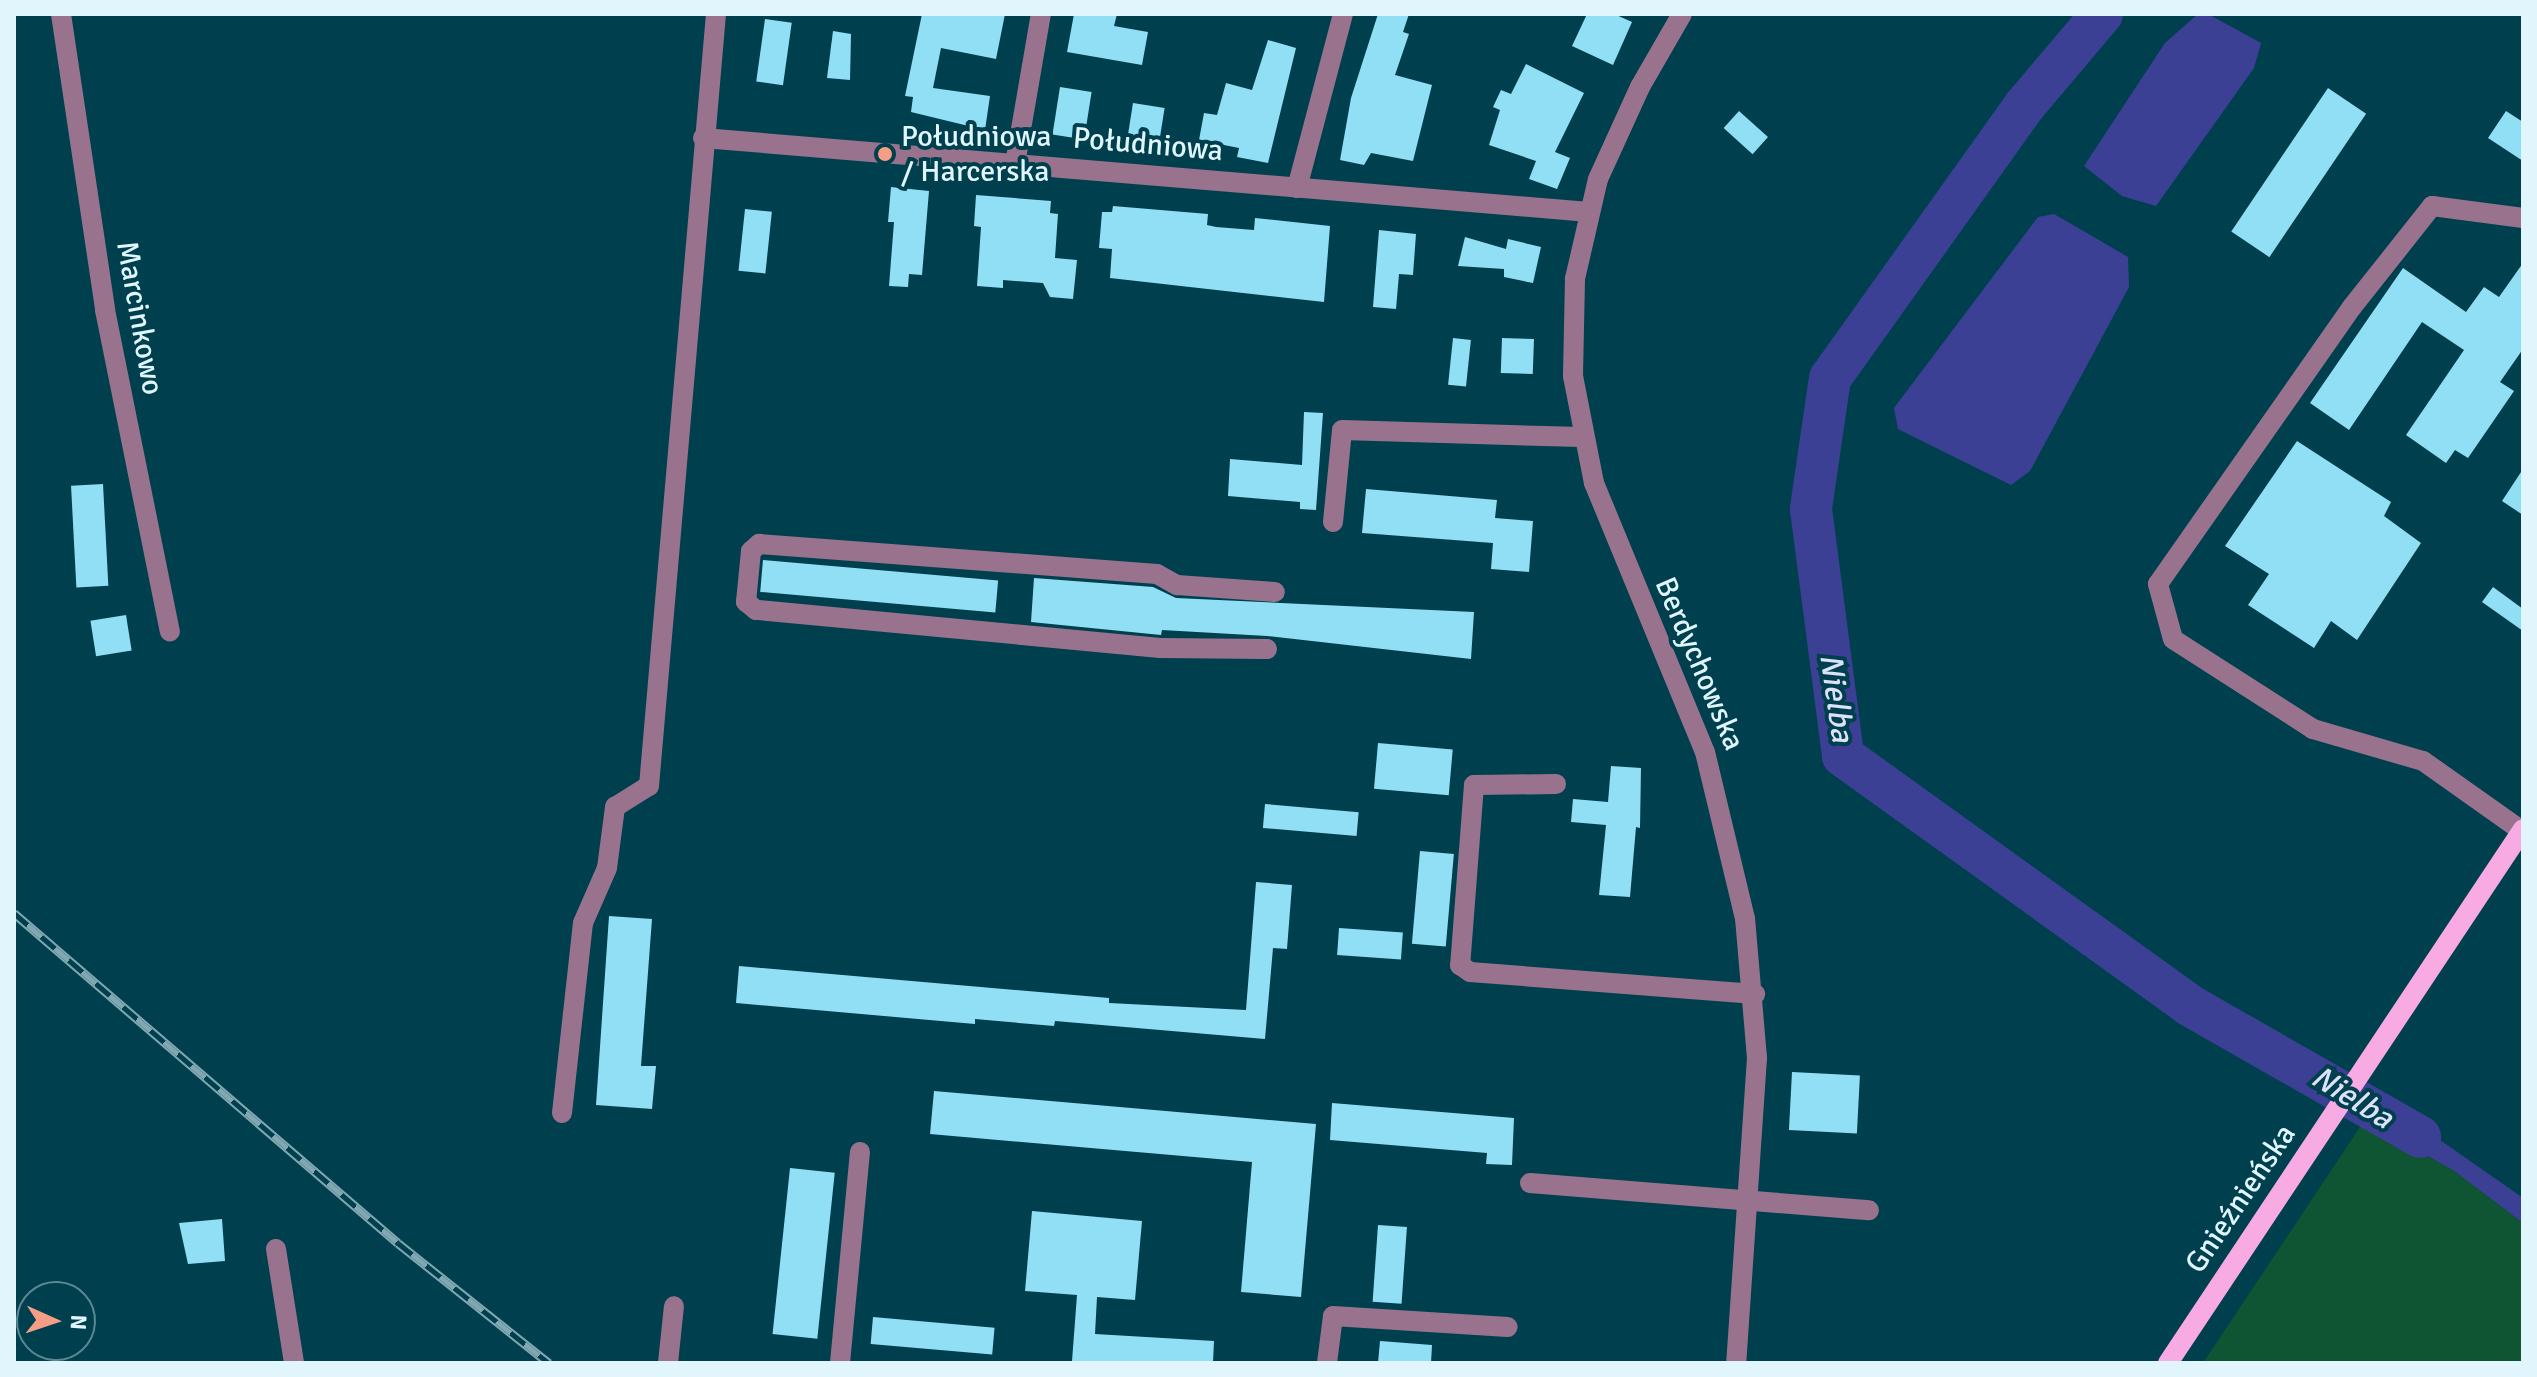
<!DOCTYPE html>
<html>
<head>
<meta charset="utf-8">
<style>
  body { margin:0 }
  #map { position:relative; width:2537px; height:1377px; overflow:hidden; background:#00404e; font-family:Signika,sans-serif }
  div>[style] { position:absolute }
  .green>* { inset:0; background:#0f5433 }
  .water>* { inset:0; background:#3c4095 }
  .river>* { height:42px; margin:-21px; padding:0 21px; transform-origin:21px; border-radius:21px; background:#3c4095 }
  .building>* { inset:0; background:#91dff5; transform-origin:0 0 }
  .minor>* { height:20px; margin:-10px; padding:0 10px; transform-origin:10px; border-radius:10px; background:#99738e }
  .major>* { height:20px; margin:-10px; padding:0 10px; transform-origin:10px; border-radius:10px; background:#f8aae3 }
  .rail>* { height:9px; margin-top:-4.5px; transform-origin:0; background:repeating-linear-gradient(90deg,#00404e 0 18px,#81a8b2 0 36px); box-sizing:border-box; border-block:2px solid #81a8b2 }
  .dots>* { width:22px; height:22px; translate:-50% -50%; box-sizing:border-box; border:4px solid #00404e; border-radius:50% }
  span { translate:-50% -50%; white-space:nowrap; text-align:center; line-height:1.15; -webkit-text-stroke:8px #00404e; paint-order:stroke }
  .poi-label { font-size:30px; color:#e1f6fc }
  .left { translate:0 -50%; text-align:left }
  .street-label { font-size:30px; color:#e1f6fc }
  .water-label { font-size:32px; color:#dde2fa; font-style:italic }
  .frame { position:absolute; inset:0; border:16px solid #e1f6fc; pointer-events:none }
  .north { position:absolute; left:16px; top:1281px; width:80px; height:80px; box-sizing:border-box; background:#00404e; border:2px solid #5a8994; border-radius:50%; rotate:93deg; font-size:22px; font-weight:700; line-height:32px; text-align:center; color:#e1f6fc }
  .north::after { content:''; display:block; margin:auto; width:28px; height:36px; background:#f49e86; clip-path:polygon(50% 0,100% 100%,50% 72%,0 100%) }
</style>
</head>
<body>
<div id="map">
  <div class="green">
    <i style="clip-path:polygon(2364px 1121px,2453px 1170px,2523px 1223px,2523px 1363px,2203px 1363px)"></i>
  </div>
  <div class="water">
    <i style="clip-path:polygon(2198px 14px,2208px 14px,2261px 43px,2254px 68px,2156px 206px,2122px 196px,2084px 166px,2165px 43px)"></i>
    <i style="clip-path:polygon(2054px 214px,2128px 257px,2129px 287px,2030px 471px,2011px 485px,1898px 429px,1894px 408px,2038px 217px)"></i>
    <i style="clip-path:polygon(2380px 1098px,2523px 1198px,2523px 1223px,2453px 1170px,2364px 1121px)"></i>
  </div>
  <div class="river">
    <i style="left:2102px;top:14px;width:119px;rotate:130.2deg"></i>
    <i style="left:2025px;top:105px;width:335px;rotate:125.5deg"></i>
    <i style="left:1830px;top:378px;width:132px;rotate:98.3deg"></i>
    <i style="left:1811px;top:509px;width:249px;rotate:82.6deg"></i>
    <i style="left:1843px;top:756px;width:426px;rotate:35.7deg"></i>
    <i style="left:2189px;top:1005px;width:266px;rotate:29.7deg"></i>
  </div>
  <div class="building">
    <i style="clip-path:polygon(922px 14px,1005px 14px,996px 59px,941px 48px,933px 88px,990px 96px,985px 130px,911px 112px,913px 97px,905px 96px)"></i>
    <i style="clip-path:polygon(1074px 14px,1117px 14px,1114px 26px,1148px 32px,1142px 65px,1067px 52px)"></i>
    <i style="clip-path:polygon(1378px 14px,1409px 14px,1403px 32px,1409px 34px,1395px 75px,1432px 85px,1413px 161px,1371px 153px,1364px 165px,1340px 160px,1351px 98px)"></i>
    <i style="clip-path:polygon(1587px 14px,1614px 14px,1632px 22px,1613px 65px,1572px 46px)"></i>
    <i style="left:765px;top:19px;width:27px;height:63px;rotate:8deg"></i>
    <i style="clip-path:polygon(833px 31px,851px 34px,850px 80px,827px 78px)"></i>
    <i style="clip-path:polygon(1268px 40px,1296px 48px,1268px 163px,1237px 157px,1239px 148px,1199px 140px,1204px 113px,1217px 115px,1226px 83px,1252px 90px)"></i>
    <i style="clip-path:polygon(1526px 64px,1584px 93px,1555px 152px,1570px 158px,1557px 189px,1529px 179px,1536px 161px,1489px 145px,1500px 110px,1493px 107px,1501px 90px,1511px 94px)"></i>
    <i style="left:1060px;top:87px;width:32px;height:48px;rotate:9deg"></i>
    <i style="left:2328px;top:88px;width:46px;height:173px;rotate:34deg"></i>
    <i style="left:1133px;top:103px;width:32px;height:40px;rotate:9deg"></i>
    <i style="left:1739px;top:111px;width:39px;height:23px;rotate:42deg"></i>
    <i style="clip-path:polygon(2506px 111px,2523px 122px,2523px 161px,2488px 138px)"></i>
    <i style="clip-path:polygon(891px 187px,929px 191px,922px 275px,909px 274px,908px 287px,889px 286px,894px 222px,888px 222px)"></i>
    <i style="clip-path:polygon(976px 195px,1051px 201px,1050px 213px,1058px 214px,1055px 258px,1077px 260px,1073px 299px,1050px 297px,1043px 283px,1003px 280px,1003px 288px,977px 286px,981px 227px,974px 226px)"></i>
    <i style="clip-path:polygon(1113px 206px,1208px 214px,1207px 225px,1216px 227px,1254px 230px,1255px 218px,1330px 226px,1324px 302px,1110px 278px,1112px 249px,1099px 248px,1102px 212px,1112px 212px)"></i>
    <i style="left:745px;top:209px;width:27px;height:62px;rotate:6deg"></i>
    <i style="clip-path:polygon(1379px 230px,1416px 234px,1413px 275px,1399px 274px,1396px 309px,1373px 307px)"></i>
    <i style="clip-path:polygon(1465px 237px,1506px 249px,1508px 239px,1541px 247px,1533px 283px,1504px 277px,1504px 269px,1458px 266px)"></i>
    <i style="clip-path:polygon(2523px 263px,2523px 349px,2500px 382px,2514px 391px,2468px 458px,2455px 450px,2446px 463px,2406px 435px,2464px 350px,2422px 322px,2349px 430px,2310px 403px,2403px 268px,2466px 312px,2484px 287px,2499px 297px)"></i>
    <i style="left:1453px;top:338px;width:18px;height:47px;rotate:6deg"></i>
    <i style="left:1502px;top:338px;width:32px;height:35px;rotate:2deg"></i>
    <i style="clip-path:polygon(1304px 412px,1323px 413px,1316px 510px,1300px 509px,1300px 502px,1228px 496px,1230px 459px,1302px 465px)"></i>
    <i style="clip-path:polygon(2297px 441px,2391px 502px,2384px 516px,2421px 543px,2357px 640px,2331px 621px,2314px 648px,2248px 605px,2269px 574px,2225px 546px)"></i>
    <i style="clip-path:polygon(2523px 469px,2523px 515px,2502px 501px)"></i>
    <i style="left:103px;top:484px;width:102px;height:32px;rotate:87deg"></i>
    <i style="clip-path:polygon(1366px 489px,1497px 500px,1495px 518px,1533px 521px,1529px 572px,1491px 569px,1493px 543px,1362px 533px)"></i>
    <i style="left:763px;top:560px;width:236px;height:32px;rotate:5deg"></i>
    <i style="clip-path:polygon(1034px 578px,1153px 587px,1176px 598px,1474px 612px,1471px 659px,1267px 636px,1162px 630px,1161px 635px,1031px 622px)"></i>
    <i style="clip-path:polygon(2493px 587px,2523px 609px,2523px 631px,2482px 602px)"></i>
    <i style="left:126px;top:615px;width:36px;height:36px;rotate:81deg"></i>
    <i style="left:1378px;top:743px;width:75px;height:46px;rotate:5deg"></i>
    <i style="clip-path:polygon(1611px 766px,1641px 768px,1640px 828px,1636px 827px,1630px 897px,1599px 895px,1606px 825px,1571px 822px,1573px 799px,1608px 802px)"></i>
    <i style="left:1265px;top:804px;width:94px;height:24px;rotate:5deg"></i>
    <i style="left:1420px;top:851px;width:34px;height:93px;rotate:5deg"></i>
    <i style="clip-path:polygon(1256px 882px,1292px 885px,1287px 949px,1273px 948px,1265px 1039px,1055px 1021px,1054px 1026px,975px 1019px,975px 1024px,736px 1003px,739px 966px,1109px 998px,1109px 1003px,1246px 1010px)"></i>
    <i style="clip-path:polygon(609px 916px,652px 919px,641px 1066px,656px 1066px,652px 1109px,596px 1105px)"></i>
    <i style="left:1339px;top:928px;width:64px;height:27px;rotate:4deg"></i>
    <i style="left:1792px;top:1072px;width:68px;height:58px;rotate:3deg"></i>
    <i style="clip-path:polygon(934px 1091px,1316px 1124px,1301px 1297px,1241px 1292px,1252px 1162px,930px 1134px)"></i>
    <i style="clip-path:polygon(1332px 1103px,1514px 1118px,1512px 1165px,1486px 1164px,1487px 1153px,1330px 1140px)"></i>
    <i style="left:790px;top:1168px;width:45px;height:167px;rotate:6deg"></i>
    <i style="clip-path:polygon(1032px 1211px,1142px 1221px,1135px 1300px,1097px 1297px,1095px 1334px,1214px 1341px,1213px 1363px,1072px 1361px,1077px 1295px,1025px 1291px)"></i>
    <i style="clip-path:polygon(222px 1219px,225px 1261px,188px 1264px,179px 1223px)"></i>
    <i style="left:1378px;top:1225px;width:29px;height:77px;rotate:4deg"></i>
    <i style="left:873px;top:1317px;width:122px;height:27px;rotate:5deg"></i>
    <i style="clip-path:polygon(1380px 1341px,1432px 1345px,1431px 1363px,1378px 1363px)"></i>
  </div>
  <div class="minor">
    <i style="left:61px;top:14px;width:299px;rotate:81.5deg"></i>
    <i style="left:105px;top:310px;width:328px;rotate:78.6deg"></i>
    <i style="left:1682px;top:14px;width:84px;rotate:119.9deg"></i>
    <i style="left:1640px;top:87px;width:101px;rotate:114.5deg"></i>
    <i style="left:1598px;top:179px;width:103px;rotate:103deg"></i>
    <i style="left:1575px;top:279px;width:97px;rotate:91.2deg"></i>
    <i style="left:1573px;top:376px;width:109px;rotate:78.9deg"></i>
    <i style="left:1594px;top:483px;width:291px;rotate:67.6deg"></i>
    <i style="left:1705px;top:752px;width:171px;rotate:76.5deg"></i>
    <i style="left:1745px;top:918px;width:141px;rotate:85.1deg"></i>
    <i style="left:1757px;top:1058px;width:306px;rotate:93.9deg"></i>
    <i style="left:703px;top:138px;width:889px;rotate:4.77deg"></i>
    <i style="left:1015px;top:164px;width:152px;rotate:-80.2deg"></i>
    <i style="left:1297px;top:188px;width:180px;rotate:-75.2deg"></i>
    <i style="left:1333px;top:522px;width:92px;rotate:-84.4deg"></i>
    <i style="left:1342px;top:430px;width:239px;rotate:1.7deg"></i>
    <i style="left:1267px;top:649px;width:107px;rotate:-179.5deg"></i>
    <i style="left:1160px;top:648px;width:406px;rotate:-174.6deg"></i>
    <i style="left:756px;top:610px;width:13px;rotate:-141deg"></i>
    <i style="left:746px;top:602px;width:51px;rotate:-84.4deg"></i>
    <i style="left:751px;top:551px;width:11px;rotate:-41deg"></i>
    <i style="left:759px;top:544px;width:399px;rotate:4.3deg"></i>
    <i style="left:1157px;top:574px;width:23px;rotate:29deg"></i>
    <i style="left:1177px;top:585px;width:98px;rotate:4.1deg"></i>
    <i style="left:1556px;top:784px;width:82px;rotate:179.3deg"></i>
    <i style="left:1474px;top:785px;width:181px;rotate:94.4deg"></i>
    <i style="left:1460px;top:965px;width:12px;rotate:35deg"></i>
    <i style="left:1470px;top:972px;width:286px;rotate:4.4deg"></i>
    <i style="left:2522px;top:831px;width:121px;rotate:-144.7deg"></i>
    <i style="left:2423px;top:761px;width:115px;rotate:-163.8deg"></i>
    <i style="left:2313px;top:729px;width:166px;rotate:-147.3deg"></i>
    <i style="left:2173px;top:639px;width:57px;rotate:-105.3deg"></i>
    <i style="left:2158px;top:584px;width:338px;rotate:-55deg"></i>
    <i style="left:2352px;top:307px;width:129px;rotate:-51.6deg"></i>
    <i style="left:2432px;top:206px;width:92px;rotate:7.5deg"></i>
    <i style="left:562px;top:1113px;width:191px;rotate:-83.7deg"></i>
    <i style="left:583px;top:923px;width:60px;rotate:-66.4deg"></i>
    <i style="left:607px;top:868px;width:62px;rotate:-82.5deg"></i>
    <i style="left:615px;top:807px;width:40px;rotate:-32deg"></i>
    <i style="left:649px;top:786px;width:775px;rotate:-85.04deg"></i>
    <i style="left:1530px;top:1183px;width:340px;rotate:4.6deg"></i>
    <i style="left:276px;top:1249px;width:115px;rotate:81deg"></i>
    <i style="left:668px;top:1363px;width:57px;rotate:-84deg"></i>
    <i style="left:840px;top:1363px;width:212px;rotate:-84.6deg"></i>
    <i style="left:1327px;top:1363px;width:47px;rotate:-82.7deg"></i>
    <i style="left:1333px;top:1316px;width:175px;rotate:3.6deg"></i>
  </div>
  <div class="major">
    <i style="left:2168px;top:1363px;width:641px;rotate:-56.38deg"></i>
  </div>
  <div class="rail">
    <i style="left:14px;top:913px;width:506px;rotate:40.67deg"></i>
    <i style="left:398px;top:1243px;width:193px;rotate:38.5deg"></i>
  </div>
  <div class="dots">
    <i style="left:885px;top:154px;background:#f49e86"></i>
  </div>
  <div class="poi-label">
    <span class="left" style="left:901px;top:154px">Południowa<br>/ Harcerska</span>
  </div>
  <div class="street-label">
    <span style="left:1148px;top:145px;rotate:5deg">Południowa</span>
    <span style="left:139px;top:318px;rotate:80deg">Marcinkowo</span>
    <span style="left:1699px;top:664px;rotate:67deg">Berdychowska</span>
    <span style="left:2241px;top:1199px;rotate:-56deg">Gnieźnieńska</span>
  </div>
  <div class="water-label">
    <span style="left:1836px;top:698px;rotate:82deg">Nielba</span>
    <span style="left:2352px;top:1098px;rotate:32deg">Nielba</span>
  </div>
  <div class="frame"></div>
  <div class="north">N</div>
</div>
</body>
</html>
